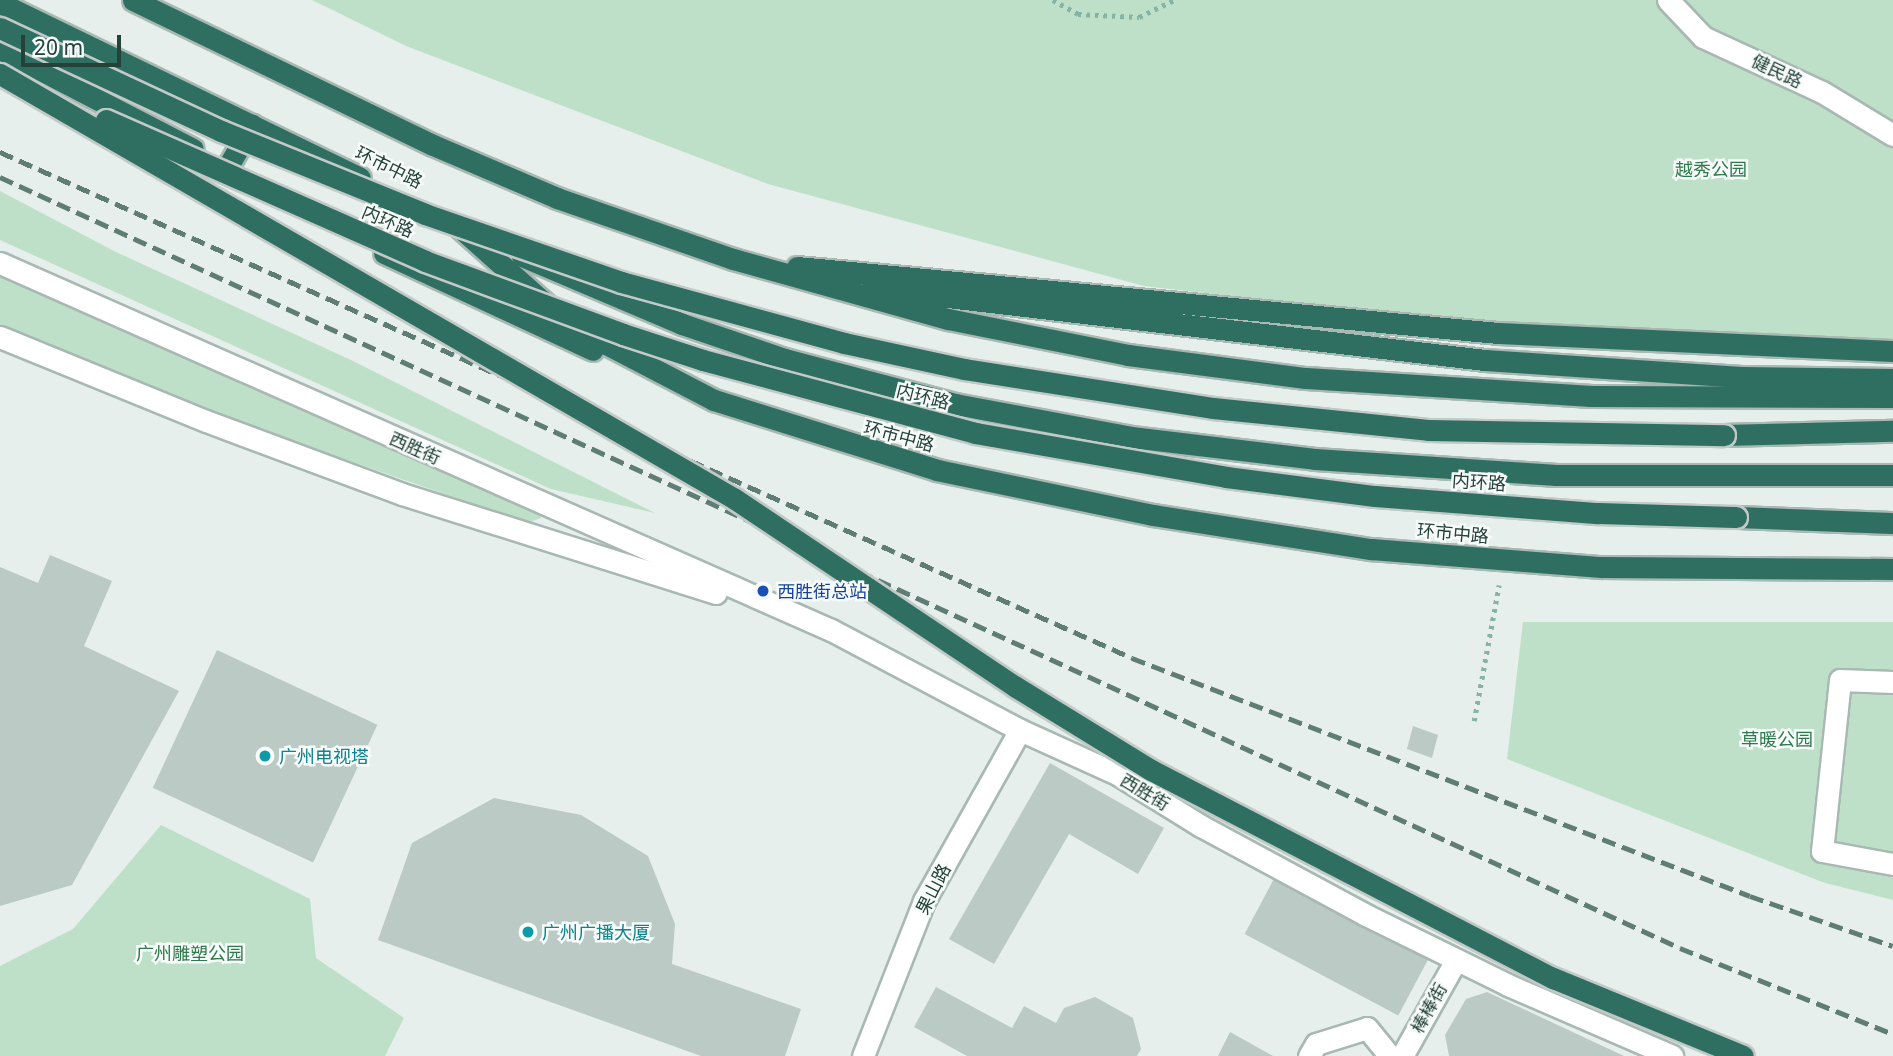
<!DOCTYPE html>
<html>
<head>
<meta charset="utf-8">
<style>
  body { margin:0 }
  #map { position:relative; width:1893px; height:1056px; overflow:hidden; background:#e6efeb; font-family:"Noto Sans","Noto Sans SC",sans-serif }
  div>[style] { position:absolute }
  .green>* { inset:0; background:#bfe0c8 }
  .building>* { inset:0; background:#bbcac4; transform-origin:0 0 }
  .path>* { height:4.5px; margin-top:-2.25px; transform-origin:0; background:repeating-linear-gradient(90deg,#86b3a5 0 3.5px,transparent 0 8.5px) }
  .roads { filter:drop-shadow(2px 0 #a8b8b2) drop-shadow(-2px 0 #a8b8b2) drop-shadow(0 2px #a8b8b2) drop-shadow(0 -2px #a8b8b2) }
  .minor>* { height:21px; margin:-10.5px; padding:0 10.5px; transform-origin:10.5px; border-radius:10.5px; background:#fff }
  .highway>* { height:21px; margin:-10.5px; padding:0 10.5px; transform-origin:10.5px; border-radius:10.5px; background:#2f6f62 }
  .rail>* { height:5px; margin-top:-2.5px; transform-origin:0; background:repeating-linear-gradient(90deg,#5f7d75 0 14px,transparent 0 21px) }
  .bridges { filter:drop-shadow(2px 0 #c2cac8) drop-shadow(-2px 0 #c2cac8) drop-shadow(0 2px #c2cac8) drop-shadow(0 -2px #c2cac8) }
  .highway-bridge>* { height:21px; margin:-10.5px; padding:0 10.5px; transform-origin:10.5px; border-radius:10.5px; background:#2f6f62 }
  .dots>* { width:19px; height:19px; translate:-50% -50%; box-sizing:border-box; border:4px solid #f7fbf9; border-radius:50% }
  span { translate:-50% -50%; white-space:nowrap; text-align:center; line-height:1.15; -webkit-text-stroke:5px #f7fbf9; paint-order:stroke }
  .street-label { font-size:18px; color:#24423a }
  .park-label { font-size:18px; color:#2d7a4b }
  .transit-label { font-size:18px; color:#164399 }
  .left { translate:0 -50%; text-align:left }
  .culture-label { font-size:18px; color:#0d838f }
  .scale { position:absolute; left:21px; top:35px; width:100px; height:32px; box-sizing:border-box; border:4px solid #24423a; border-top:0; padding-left:9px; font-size:21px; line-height:24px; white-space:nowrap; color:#24423a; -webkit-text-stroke:5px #f7fbf9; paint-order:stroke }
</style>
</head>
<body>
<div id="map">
  <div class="green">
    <i style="clip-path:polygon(312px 0,1893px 0,1893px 344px,1480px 325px,1144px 286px,768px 184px,406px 46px)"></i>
    <i style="clip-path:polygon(0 191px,116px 252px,351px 360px,655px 513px,551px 489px,0 240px)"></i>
    <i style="clip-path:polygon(0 275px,539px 510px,541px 518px,527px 523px,179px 401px,0 326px)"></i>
    <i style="clip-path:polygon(1523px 622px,1893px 622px,1893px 900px,1825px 883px,1507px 759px)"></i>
    <i style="clip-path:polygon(161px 825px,310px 899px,316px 958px,404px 1018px,385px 1056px,0 1056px,0 966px,73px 929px)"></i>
  </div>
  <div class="building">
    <i style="clip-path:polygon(50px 555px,112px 581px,84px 646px,179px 691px,72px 885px,0 906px,0 567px,38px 583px)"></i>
    <i style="left:217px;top:650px;width:177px;height:152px;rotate:25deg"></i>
    <i style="clip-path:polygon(1413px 726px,1438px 735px,1432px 758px,1407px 749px)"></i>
    <i style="clip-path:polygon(1050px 763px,1164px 828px,1138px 874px,1069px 834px,994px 964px,949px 939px)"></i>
    <i style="clip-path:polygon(494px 798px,581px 815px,648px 856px,675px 924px,672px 964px,801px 1009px,785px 1056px,701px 1056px,378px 940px,412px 843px)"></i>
    <i style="left:1277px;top:873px;width:174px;height:69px;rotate:28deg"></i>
    <i style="clip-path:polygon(936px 987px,1012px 1028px,1024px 1006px,1056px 1023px,1064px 1008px,1095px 997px,1133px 1018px,1141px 1049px,1137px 1056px,967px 1056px,914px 1027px)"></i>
    <i style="clip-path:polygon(1487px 992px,1624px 1056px,1449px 1056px,1445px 1035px,1466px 999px)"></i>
    <i style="clip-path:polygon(1230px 1032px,1273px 1056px,1218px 1056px)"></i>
  </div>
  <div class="path">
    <i style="left:1053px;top:0;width:29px;rotate:29deg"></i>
    <i style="left:1078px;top:14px;width:61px;rotate:2.8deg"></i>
    <i style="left:1139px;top:17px;width:39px;rotate:-26deg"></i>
    <i style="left:1474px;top:721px;width:138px;rotate:-79.6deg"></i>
  </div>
  <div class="roads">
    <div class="minor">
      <i style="left:1668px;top:0;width:51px;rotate:46.6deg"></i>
      <i style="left:1703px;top:37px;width:131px;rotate:24.8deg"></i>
      <i style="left:1822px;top:92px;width:83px;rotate:31.2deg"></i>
      <i style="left:0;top:263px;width:908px;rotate:23.83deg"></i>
      <i style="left:831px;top:630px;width:214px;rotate:27.9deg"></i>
      <i style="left:1020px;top:730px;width:109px;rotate:24.4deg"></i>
      <i style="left:1119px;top:775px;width:97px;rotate:31.9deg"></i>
      <i style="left:1201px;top:826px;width:187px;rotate:28.3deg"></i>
      <i style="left:1366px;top:915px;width:158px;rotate:26.2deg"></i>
      <i style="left:1508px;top:985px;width:179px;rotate:23.4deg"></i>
      <i style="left:0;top:337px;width:222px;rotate:22.2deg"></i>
      <i style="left:206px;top:421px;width:209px;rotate:20.4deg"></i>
      <i style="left:402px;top:494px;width:329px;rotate:17.5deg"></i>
      <i style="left:1893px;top:682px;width:53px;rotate:-177.8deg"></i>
      <i style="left:1840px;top:680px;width:172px;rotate:96deg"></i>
      <i style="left:1822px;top:851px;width:72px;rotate:10.4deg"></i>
      <i style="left:863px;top:1056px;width:167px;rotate:-68.5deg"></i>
      <i style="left:924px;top:901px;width:196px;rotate:-60.7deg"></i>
      <i style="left:1309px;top:1056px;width:14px;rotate:-60deg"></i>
      <i style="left:1316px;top:1044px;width:53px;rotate:-17.4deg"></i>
      <i style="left:1367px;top:1028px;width:36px;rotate:51deg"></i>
      <i style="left:1402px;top:1056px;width:110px;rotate:-60.6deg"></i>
    </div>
    <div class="highway">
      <i style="left:133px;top:0;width:333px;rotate:25.8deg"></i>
      <i style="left:433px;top:145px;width:135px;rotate:23.1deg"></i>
      <i style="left:557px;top:198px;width:186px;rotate:19.1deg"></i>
      <i style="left:733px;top:259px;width:223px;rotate:15.6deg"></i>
      <i style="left:948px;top:319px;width:184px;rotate:11.3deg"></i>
      <i style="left:1128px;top:355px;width:179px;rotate:7.4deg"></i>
      <i style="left:1306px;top:378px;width:286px;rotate:3.6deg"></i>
      <i style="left:1591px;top:396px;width:302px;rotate:0.2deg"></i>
      <i style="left:0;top:3px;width:400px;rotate:25.9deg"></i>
      <i style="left:0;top:49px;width:217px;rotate:27.4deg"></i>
      <i style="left:227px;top:168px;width:50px;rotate:-59.8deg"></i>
      <i style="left:458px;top:226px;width:125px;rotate:41.7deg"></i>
      <i style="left:551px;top:309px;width:44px;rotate:34.8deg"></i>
      <i style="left:587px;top:334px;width:143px;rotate:27.5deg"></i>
      <i style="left:714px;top:400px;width:234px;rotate:17.4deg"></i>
      <i style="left:937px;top:470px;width:221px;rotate:11.8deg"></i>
      <i style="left:1153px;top:515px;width:221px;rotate:8.9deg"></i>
      <i style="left:1371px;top:549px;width:231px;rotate:4.5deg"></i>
      <i style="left:1601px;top:567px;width:292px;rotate:0.4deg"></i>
      <i style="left:384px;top:253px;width:230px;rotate:24.9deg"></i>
      <i style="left:522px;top:256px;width:174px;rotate:23deg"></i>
      <i style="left:682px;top:324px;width:109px;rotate:18.8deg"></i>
      <i style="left:785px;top:359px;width:176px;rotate:14.8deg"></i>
      <i style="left:955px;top:404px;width:179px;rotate:10.6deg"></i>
      <i style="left:1131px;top:437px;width:185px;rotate:6.8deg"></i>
      <i style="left:1315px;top:459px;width:242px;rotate:3.8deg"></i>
      <i style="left:1556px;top:475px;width:337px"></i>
      <i style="left:797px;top:267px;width:704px;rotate:5.38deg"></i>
      <i style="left:1498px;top:333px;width:395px;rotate:2.6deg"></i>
      <i style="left:871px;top:288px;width:618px;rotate:6.69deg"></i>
      <i style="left:1485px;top:360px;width:257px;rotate:3.8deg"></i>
      <i style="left:1741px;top:377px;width:152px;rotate:0.8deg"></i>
      <i style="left:1724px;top:435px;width:169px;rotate:-1.4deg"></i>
      <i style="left:1736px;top:517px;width:157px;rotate:2.2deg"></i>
    </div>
  </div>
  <div class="rail">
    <i style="left:0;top:152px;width:1240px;rotate:24.08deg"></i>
    <i style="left:1132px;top:658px;width:662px;rotate:21.06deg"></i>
    <i style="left:1750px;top:896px;width:151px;rotate:19.3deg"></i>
    <i style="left:0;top:177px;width:1848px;rotate:24.65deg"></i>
    <i style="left:1680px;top:948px;width:230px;rotate:22deg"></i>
  </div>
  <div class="bridges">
    <div class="highway-bridge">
      <i style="left:0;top:28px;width:244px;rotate:25deg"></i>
      <i style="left:221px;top:131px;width:220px;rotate:22.1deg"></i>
      <i style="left:425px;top:214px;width:207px;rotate:19.1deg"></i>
      <i style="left:621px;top:282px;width:231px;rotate:15.3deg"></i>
      <i style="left:844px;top:343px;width:123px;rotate:12.2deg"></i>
      <i style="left:964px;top:369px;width:252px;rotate:8.9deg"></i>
      <i style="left:1213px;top:408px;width:216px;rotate:5.8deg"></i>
      <i style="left:1428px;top:430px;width:296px;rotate:1deg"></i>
      <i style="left:0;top:74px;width:849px;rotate:30.04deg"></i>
      <i style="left:735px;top:499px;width:338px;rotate:33.8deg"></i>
      <i style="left:1016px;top:687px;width:158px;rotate:31.6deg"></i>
      <i style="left:1151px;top:770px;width:453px;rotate:27.4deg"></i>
      <i style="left:1553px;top:978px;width:205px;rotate:22.3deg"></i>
      <i style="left:106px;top:120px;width:349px;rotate:23.8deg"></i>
      <i style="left:425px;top:261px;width:211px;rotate:20.2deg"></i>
      <i style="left:623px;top:334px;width:84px;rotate:18deg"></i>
      <i style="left:703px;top:360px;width:282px;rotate:15deg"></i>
      <i style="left:975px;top:433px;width:255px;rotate:9.9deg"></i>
      <i style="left:1226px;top:477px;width:150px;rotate:7.3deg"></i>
      <i style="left:1375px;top:496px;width:224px;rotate:4.4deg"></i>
      <i style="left:1598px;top:513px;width:138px;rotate:1.7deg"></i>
    </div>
  </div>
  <div class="dots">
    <i style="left:763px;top:591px;background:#1a4fb4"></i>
    <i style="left:265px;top:756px;background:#0f9aa8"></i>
    <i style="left:528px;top:932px;background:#0f9aa8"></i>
  </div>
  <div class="street-label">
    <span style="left:1777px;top:71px;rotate:25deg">健民路</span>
    <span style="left:389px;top:167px;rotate:26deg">环市中路</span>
    <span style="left:388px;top:221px;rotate:23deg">内环路</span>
    <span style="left:923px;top:396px;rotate:14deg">内环路</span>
    <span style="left:899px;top:436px;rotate:15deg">环市中路</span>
    <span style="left:415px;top:448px;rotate:24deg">西胜街</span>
    <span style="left:1479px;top:482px;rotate:4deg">内环路</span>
    <span style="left:1453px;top:533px;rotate:5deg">环市中路</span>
    <span style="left:1145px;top:792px;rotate:31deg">西胜街</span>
    <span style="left:933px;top:889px;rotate:-63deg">果山路</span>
    <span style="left:1429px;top:1008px;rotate:-61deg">棒棒街</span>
  </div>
  <div class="park-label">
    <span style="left:1711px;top:169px">越秀公园</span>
    <span style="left:1777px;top:739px">草暖公园</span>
    <span style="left:190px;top:953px">广州雕塑公园</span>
  </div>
  <div class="transit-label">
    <span class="left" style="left:777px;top:591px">西胜街总站</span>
  </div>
  <div class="culture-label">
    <span class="left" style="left:279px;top:756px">广州电视塔</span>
    <span class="left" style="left:542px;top:932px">广州广播大厦</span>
  </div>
  <div class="scale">20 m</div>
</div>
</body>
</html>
